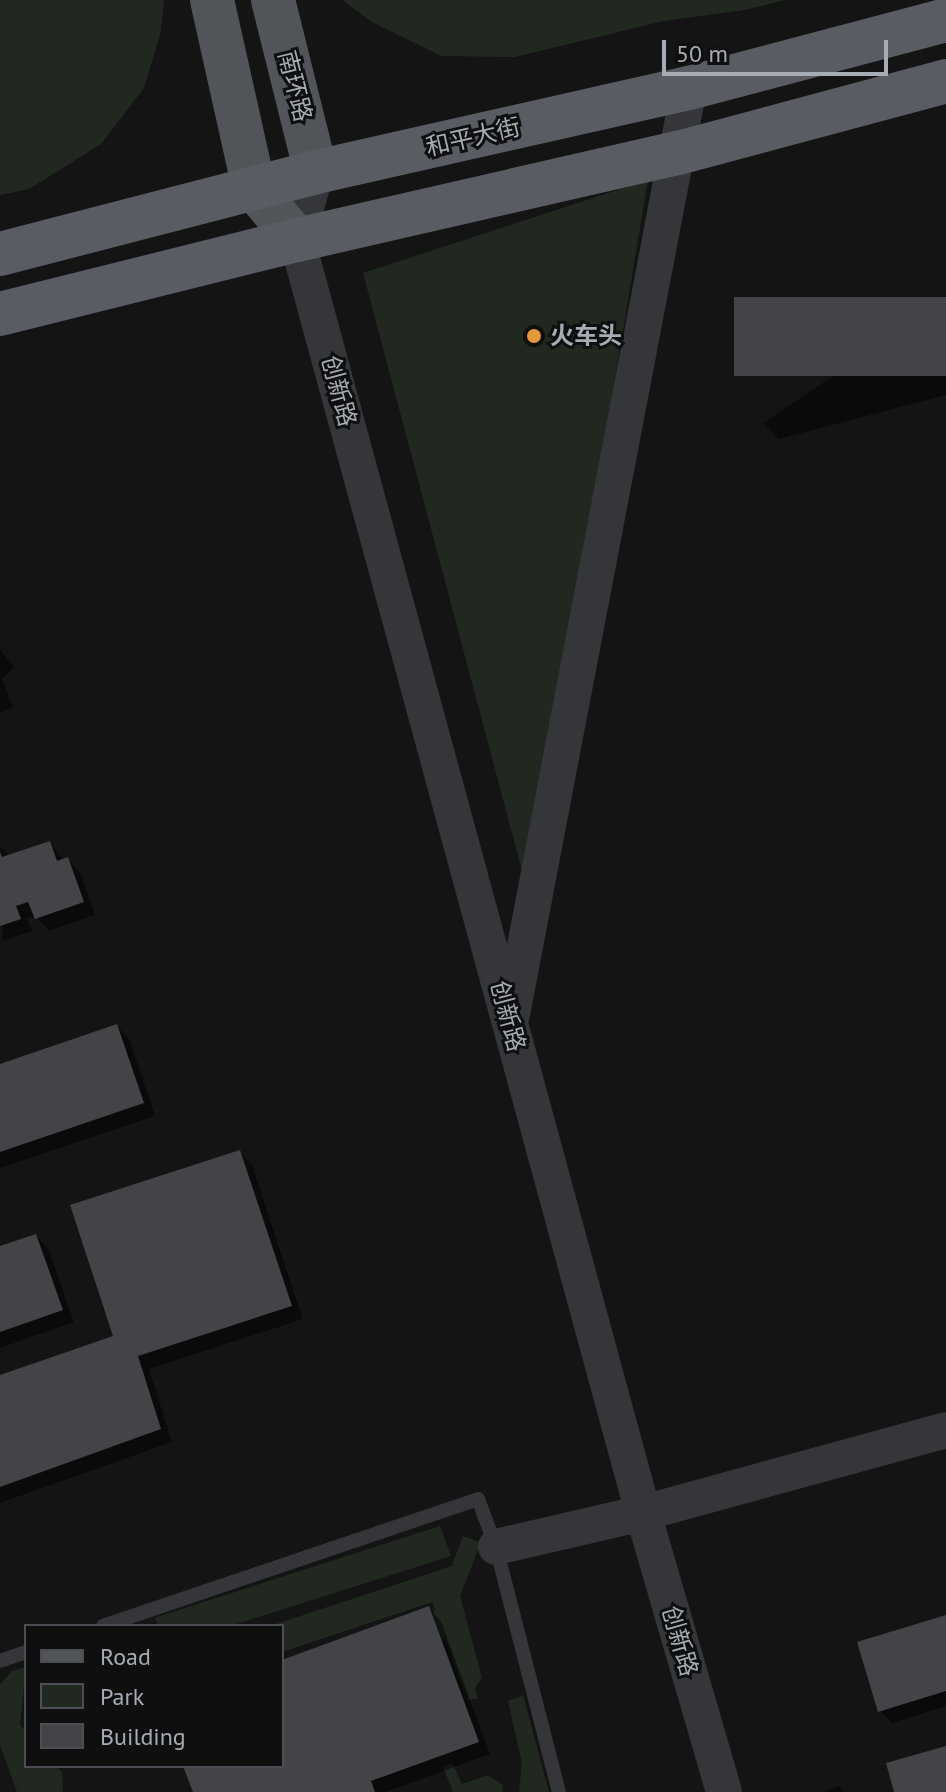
<!DOCTYPE html>
<html>
<head>
<meta charset="utf-8">
<style>
  body { margin:0 }
  #map { position:relative; width:946px; height:1792px; overflow:hidden; background:#141415; font-family:"PT Sans","Noto Sans SC",sans-serif }
  div>[style] { position:absolute }
  .green>* { inset:0; background:#202820; transform-origin:0 0 }
  .shadow>* { inset:0; background:#0007 }
  .building>* { inset:0; background:#434448; transform-origin:0 0 }
  .service>* { height:14px; margin:-7px; padding:0 7px; transform-origin:7px; border-radius:7px; background:#35363a }
  .tertiary>* { height:36px; margin:-18px; padding:0 18px; transform-origin:18px; border-radius:18px; background:#35363a }
  .primary>* { height:44px; margin:-22px; padding:0 22px; transform-origin:22px; border-radius:22px; background:#515459 }
  .trunk>* { height:44px; margin:-22px; padding:0 22px; transform-origin:22px; border-radius:22px; background:#595c62 }
  .dots>* { width:22px; height:22px; translate:-50% -50%; box-sizing:border-box; border:4px solid #0f0f10; border-radius:50% }
  span { translate:-50% -50%; white-space:nowrap; text-align:center; line-height:1.15; -webkit-text-stroke:6px #0f0f10; paint-order:stroke }
  .street-label { font-size:24px; color:#a6acb4 }
  .poi-label { font-size:24px; color:#a6acb4; font-weight:700 }
  .left { translate:0 -50%; text-align:left }
  .legend { position:absolute; left:24px; top:1624px; width:260px; height:144px; box-sizing:border-box; background:#0f0f10; border:2px solid #4b4e52; margin:0; padding:10px 14px; list-style:none; font-size:24px; color:#a6acb4 }
  .legend li { display:flex; align-items:center; gap:16px; height:40px }
  .legend b { width:40px; border:2px solid #4b4e52 }
  .scale { position:absolute; left:662px; top:40px; width:226px; height:36px; box-sizing:border-box; border:4px solid #a6acb4; border-top:0; padding-left:10px; font-size:24px; line-height:28px; white-space:nowrap; color:#a6acb4; -webkit-text-stroke:6px #0f0f10; paint-order:stroke }
</style>
</head>
<body>
<div id="map">
  <div class="green">
    <i style="clip-path:polygon(0 0,164px 0,161px 31px,144px 88px,101px 144px,29px 189px,0 195px)"></i>
    <i style="clip-path:polygon(342px 0,785px 0,745px 10px,664px 21px,515px 57px,441px 56px,372px 22px)"></i>
    <i style="clip-path:polygon(648px 180px,529px 897px,363px 273px)"></i>
    <i style="clip-path:polygon(440px 1526px,451px 1556px,230px 1626px,159px 1626px,154px 1618px)"></i>
    <i style="left:463px;top:1536px;width:19px;height:143px;rotate:21deg"></i>
    <i style="clip-path:polygon(452px 1566px,482px 1678px,475px 1688px,478px 1698px,468px 1700px,432px 1602px,282px 1652px,282px 1626px,270px 1626px)"></i>
    <i style="clip-path:polygon(26px 1667px,20px 1725px,26px 1732px,26px 1766px,56px 1766px,62px 1772px,63px 1792px,17px 1792px,0 1745px,0 1685px,12px 1671px)"></i>
    <i style="clip-path:polygon(523px 1695px,549px 1792px,519px 1792px,522px 1763px,508px 1701px)"></i>
    <i style="clip-path:polygon(452px 1763px,462px 1784px,488px 1775px,503px 1785px,502px 1792px,453px 1792px,443px 1767px)"></i>
  </div>
  <div class="shadow">
    <i style="clip-path:polygon(946px 300px,946px 395px,779px 439px,763px 423px)"></i>
    <i style="clip-path:polygon(0 649px,14px 667px,2px 679px,13px 707px,0 713px)"></i>
    <i style="clip-path:polygon(50px 843px,64px 861px,68px 860px,80px 872px,95px 915px,49px 931px,35px 915px,27px 918px,32px 931px,3px 941px,0 847px,9px 855px)"></i>
    <i style="clip-path:polygon(117px 1026px,129px 1039px,155px 1116px,0 1168px,0 1066px)"></i>
    <i style="clip-path:polygon(240px 1152px,252px 1165px,303px 1319px,149px 1369px,172px 1442px,0 1503px,0 1377px,116px 1338px)"></i>
    <i style="clip-path:polygon(36px 1236px,48px 1248px,74px 1322px,0 1348px,0 1248px)"></i>
    <i style="clip-path:polygon(429px 1609px,441px 1621px,490px 1754px,386px 1792px,195px 1792px,185px 1766px,282px 1766px,282px 1662px)"></i>
    <i style="clip-path:polygon(946px 1617px,946px 1706px,892px 1723px,880px 1711px)"></i>
    <i style="clip-path:polygon(839px 1786px,845px 1792px,821px 1792px)"></i>
  </div>
  <div class="building">
    <i style="left:946px;top:297px;width:79px;height:212px;rotate:90deg"></i>
    <i style="clip-path:polygon(50px 841px,57px 861px,68px 857px,84px 902px,35px 919px,28px 902px,16px 906px,21px 919px,0 926px,0 852px,2px 857px)"></i>
    <i style="clip-path:polygon(117px 1024px,144px 1103px,0 1152px,0 1064px)"></i>
    <i style="clip-path:polygon(240px 1150px,292px 1306px,138px 1356px,161px 1429px,0 1487px,0 1375px,113px 1336px,70px 1205px)"></i>
    <i style="clip-path:polygon(36px 1234px,63px 1310px,0 1332px,0 1246px)"></i>
    <i style="clip-path:polygon(429px 1606px,479px 1742px,371px 1781px,375px 1792px,193px 1792px,183px 1766px,282px 1766px,282px 1660px)"></i>
    <i style="clip-path:polygon(946px 1615px,946px 1691px,878px 1712px,857px 1642px)"></i>
    <i style="clip-path:polygon(946px 1746px,946px 1792px,894px 1792px,886px 1763px)"></i>
  </div>
  <div class="service">
    <i style="left:103px;top:1626px;width:396px;rotate:-18.7deg"></i>
    <i style="left:478px;top:1499px;width:51px;rotate:69.4deg"></i>
    <i style="left:496px;top:1547px;width:253px;rotate:75.6deg"></i>
    <i style="left:0;top:1661px;width:28px;rotate:-19deg"></i>
  </div>
  <div class="tertiary">
    <i style="left:316px;top:172px;width:71px;rotate:105.6deg"></i>
    <i style="left:297px;top:240px;width:1319px;rotate:74.79deg"></i>
    <i style="left:643px;top:1513px;width:291px;rotate:73.8deg"></i>
    <i style="left:512px;top:1014px;width:943px;rotate:-79.18deg"></i>
    <i style="left:496px;top:1547px;width:151px;rotate:-13deg"></i>
    <i style="left:643px;top:1513px;width:314px;rotate:-15.3deg"></i>
  </div>
  <div class="primary">
    <i style="left:212px;top:0;width:193px;rotate:77.4deg"></i>
    <i style="left:254px;top:188px;width:67px;rotate:50.4deg"></i>
    <i style="left:273px;top:0;width:177px;rotate:76deg"></i>
  </div>
  <div class="trunk">
    <i style="left:0;top:254px;width:326px;rotate:-14.5deg"></i>
    <i style="left:316px;top:172px;width:382px;rotate:-12.7deg"></i>
    <i style="left:689px;top:88px;width:266px;rotate:-14.8deg"></i>
    <i style="left:0;top:314px;width:306px;rotate:-14deg"></i>
    <i style="left:297px;top:240px;width:391px;rotate:-12.9deg"></i>
    <i style="left:678px;top:153px;width:278px;rotate:-15deg"></i>
  </div>
  <div class="dots">
    <i style="left:534px;top:336px;background:#e3983e"></i>
  </div>
  <div class="street-label">
    <span style="left:295px;top:86px;rotate:76deg">南环路</span>
    <span style="left:473px;top:137px;rotate:-13deg">和平大街</span>
    <span style="left:339px;top:391px;rotate:75deg">创新路</span>
    <span style="left:508px;top:1016px;rotate:75deg">创新路</span>
    <span style="left:680px;top:1641px;rotate:74deg">创新路</span>
  </div>
  <div class="poi-label">
    <span class="left" style="left:550px;top:336px">火车头</span>
  </div>
  <ul class="legend">
  <li><b style="height:10px;background:#515459"></b>Road</li>
  <li><b style="height:22px;background:#202820"></b>Park</li>
  <li><b style="height:22px;background:#434448"></b>Building</li>
  </ul>
  <div class="scale">50 m</div>
</div>
</body>
</html>
